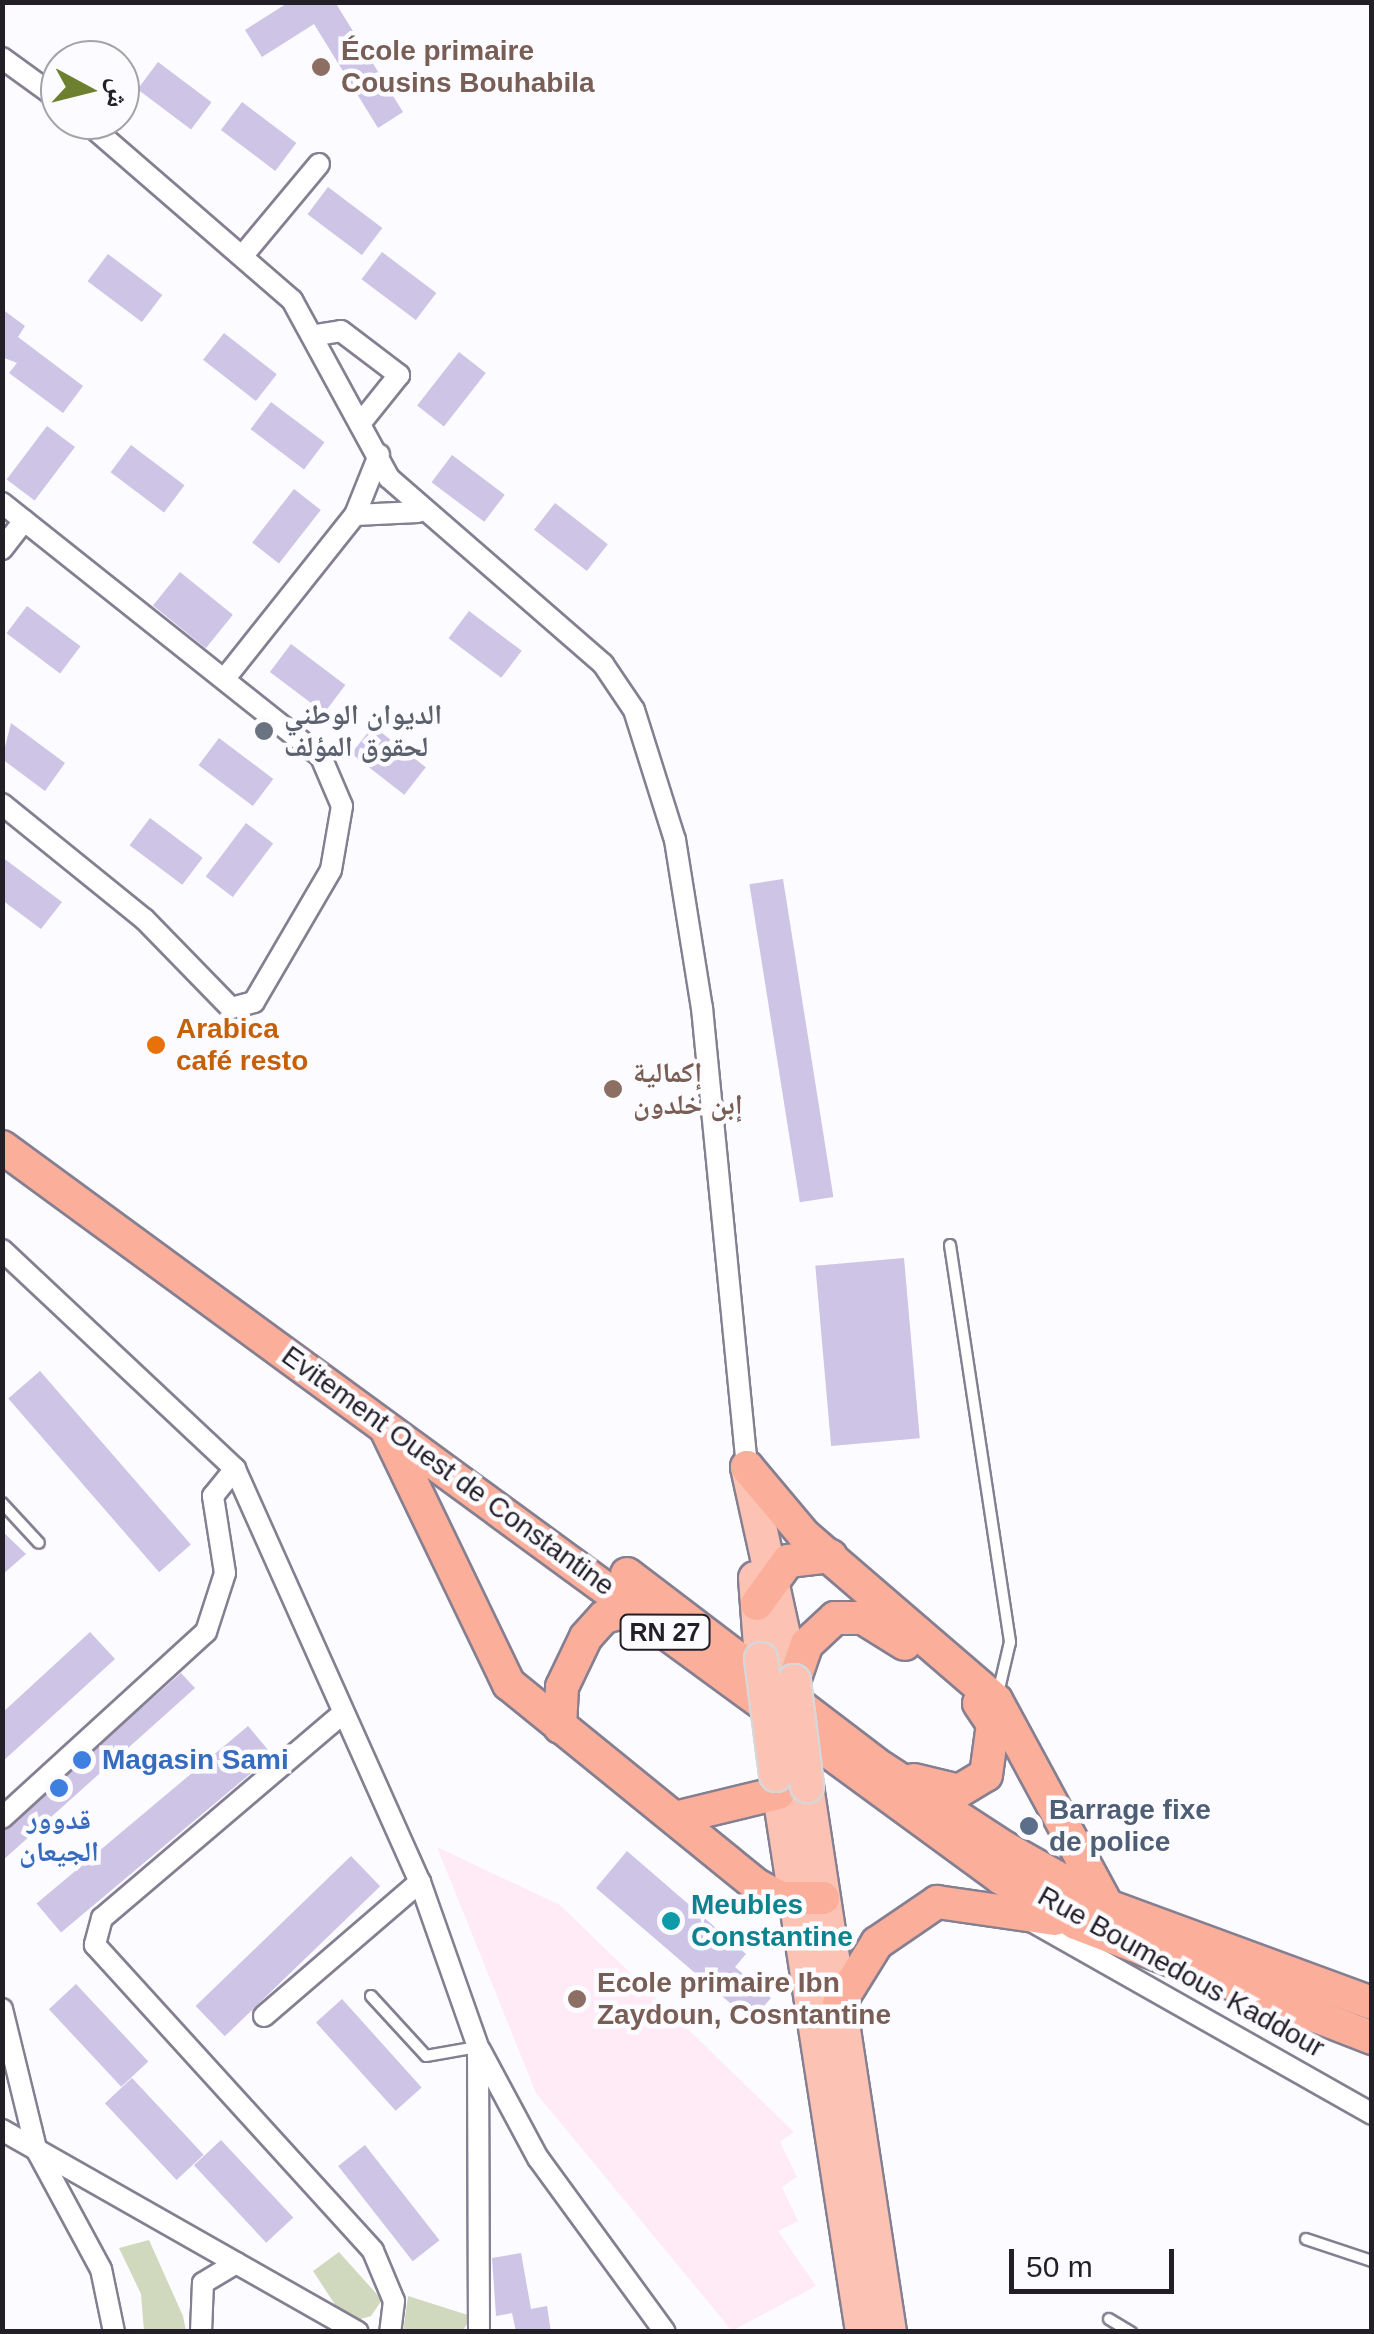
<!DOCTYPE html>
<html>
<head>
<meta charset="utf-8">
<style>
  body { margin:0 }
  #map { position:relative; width:1374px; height:2334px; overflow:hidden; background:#fcfbff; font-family:Helvetica,"Noto Naskh Arabic",sans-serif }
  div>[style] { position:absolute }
  .education>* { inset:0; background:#feebf5 }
  .green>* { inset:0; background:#d0d9be }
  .building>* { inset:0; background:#cdc4e6; transform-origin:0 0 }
  .roads { filter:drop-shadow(2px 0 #847f91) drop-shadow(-2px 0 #847f91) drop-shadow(0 2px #847f91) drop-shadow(0 -2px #847f91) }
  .service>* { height:10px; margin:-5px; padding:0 5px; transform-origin:5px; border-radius:5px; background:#fff }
  .minor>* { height:20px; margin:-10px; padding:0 10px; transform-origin:10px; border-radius:10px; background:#fff }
  .primary>* { height:32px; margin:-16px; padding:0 16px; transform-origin:16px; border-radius:16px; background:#fcc2b3 }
  .trunk>* { height:32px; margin:-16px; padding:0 16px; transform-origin:16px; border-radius:16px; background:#fbae9a }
  .bridges { filter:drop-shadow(2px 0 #d7d7d8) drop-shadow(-2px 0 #d7d7d8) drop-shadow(0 2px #d7d7d8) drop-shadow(0 -2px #d7d7d8) }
  .primary-bridge>* { height:32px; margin:-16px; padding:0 16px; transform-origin:16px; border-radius:16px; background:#fcc2b3 }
  .dots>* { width:28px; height:28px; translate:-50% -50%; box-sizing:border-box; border:5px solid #fcfbff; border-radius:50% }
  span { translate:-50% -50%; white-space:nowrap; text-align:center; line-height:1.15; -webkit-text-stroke:9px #fcfbff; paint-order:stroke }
  .shield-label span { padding:2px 8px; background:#fcfbff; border:2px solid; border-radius:8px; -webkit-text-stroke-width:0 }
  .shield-label { font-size:25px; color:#221f27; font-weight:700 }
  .education-label { font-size:28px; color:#785e54; font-weight:700 }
  .left { translate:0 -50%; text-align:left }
  .worship-label { font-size:28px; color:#5b616d; font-weight:700 }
  .food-label { font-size:28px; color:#c56008; font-weight:700 }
  .street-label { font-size:28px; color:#221f27 }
  .shop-label { font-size:28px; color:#366cbe; font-weight:700 }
  .service-label { font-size:28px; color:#4e5e75; font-weight:700 }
  .culture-label { font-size:28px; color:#0d838f; font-weight:700 }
  .frame { position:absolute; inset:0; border:5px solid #221f27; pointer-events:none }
  .north { position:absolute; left:40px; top:40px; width:100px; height:100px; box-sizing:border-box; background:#fcfbff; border:2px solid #a5a3a9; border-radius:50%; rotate:97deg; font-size:28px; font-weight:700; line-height:40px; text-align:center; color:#221f27 }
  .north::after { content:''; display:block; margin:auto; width:35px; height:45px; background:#6d8030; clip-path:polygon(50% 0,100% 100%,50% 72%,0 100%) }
  .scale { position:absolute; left:1009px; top:2249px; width:165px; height:45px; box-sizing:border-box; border:5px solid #221f27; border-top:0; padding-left:12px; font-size:30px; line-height:35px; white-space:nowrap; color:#221f27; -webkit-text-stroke:8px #fcfbff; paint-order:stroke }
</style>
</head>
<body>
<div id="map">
  <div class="education">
    <i style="clip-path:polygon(437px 1847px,560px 1905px,794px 2132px,780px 2142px,797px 2177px,782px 2187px,798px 2221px,778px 2231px,816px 2286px,732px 2331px,536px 2093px)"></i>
  </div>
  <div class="green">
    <i style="clip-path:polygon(149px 2240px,183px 2316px,186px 2331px,144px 2331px,141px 2294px,119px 2248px)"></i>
    <i style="clip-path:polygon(339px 2252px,382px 2300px,371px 2316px,347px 2323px,313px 2271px)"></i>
    <i style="clip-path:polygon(408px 2296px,471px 2316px,463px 2331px,403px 2332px)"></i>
  </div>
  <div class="building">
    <i style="clip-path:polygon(289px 2px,335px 2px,403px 112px,378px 128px,314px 24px,262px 57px,245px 30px)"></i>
    <i style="left:158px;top:62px;width:67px;height:34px;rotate:37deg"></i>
    <i style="left:242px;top:102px;width:68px;height:35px;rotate:37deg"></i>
    <i style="left:328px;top:187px;width:68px;height:34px;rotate:37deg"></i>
    <i style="left:382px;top:252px;width:68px;height:34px;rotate:37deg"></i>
    <i style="left:108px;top:254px;width:68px;height:34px;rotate:37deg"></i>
    <i style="clip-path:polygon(2px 309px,25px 326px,18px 337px,83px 386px,63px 413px,9px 373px,17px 363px,2px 357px)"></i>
    <i style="left:224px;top:333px;width:67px;height:34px;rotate:38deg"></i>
    <i style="left:459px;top:352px;width:34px;height:68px;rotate:38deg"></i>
    <i style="left:271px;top:402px;width:67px;height:34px;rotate:37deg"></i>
    <i style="left:47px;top:426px;width:35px;height:67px;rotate:37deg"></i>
    <i style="left:131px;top:445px;width:67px;height:34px;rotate:37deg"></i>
    <i style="left:452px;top:455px;width:66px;height:34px;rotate:37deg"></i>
    <i style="left:294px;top:489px;width:34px;height:68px;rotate:38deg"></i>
    <i style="left:555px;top:503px;width:67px;height:34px;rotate:38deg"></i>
    <i style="left:180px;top:572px;width:68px;height:43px;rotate:39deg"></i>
    <i style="left:27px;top:606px;width:67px;height:34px;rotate:37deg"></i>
    <i style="left:469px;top:611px;width:66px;height:34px;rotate:37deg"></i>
    <i style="left:291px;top:644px;width:68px;height:35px;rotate:37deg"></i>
    <i style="clip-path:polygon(11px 723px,65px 763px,45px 791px,2px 759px)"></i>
    <i style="left:373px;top:726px;width:67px;height:35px;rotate:38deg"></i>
    <i style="left:219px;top:738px;width:68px;height:34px;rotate:37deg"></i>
    <i style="left:150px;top:818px;width:66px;height:34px;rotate:37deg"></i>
    <i style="left:246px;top:823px;width:34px;height:67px;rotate:37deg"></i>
    <i style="clip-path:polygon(2px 857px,62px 902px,41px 929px,2px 900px)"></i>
    <i style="left:783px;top:879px;width:322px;height:34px;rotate:81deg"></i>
    <i style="left:904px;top:1258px;width:181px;height:89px;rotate:85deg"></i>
    <i style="left:40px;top:1371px;width:230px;height:42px;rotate:49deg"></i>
    <i style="clip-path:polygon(2px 1531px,26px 1554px,2px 1575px)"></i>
    <i style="clip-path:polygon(90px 1632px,115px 1659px,2px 1762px,2px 1713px)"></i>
    <i style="clip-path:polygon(181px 1673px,195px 1688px,2px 1861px,2px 1831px)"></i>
    <i style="left:248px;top:1726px;width:38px;height:276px;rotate:50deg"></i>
    <i style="clip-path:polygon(627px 1851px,746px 1954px,735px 1967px,771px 1998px,751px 2021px,596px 1888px)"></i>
    <i style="left:351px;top:1856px;width:42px;height:216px;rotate:46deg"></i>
    <i style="left:76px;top:1984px;width:106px;height:37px;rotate:47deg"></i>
    <i style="left:342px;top:1999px;width:119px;height:35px;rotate:48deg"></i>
    <i style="left:132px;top:2078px;width:105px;height:37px;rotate:47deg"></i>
    <i style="left:221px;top:2140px;width:106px;height:37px;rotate:47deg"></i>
    <i style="left:365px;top:2145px;width:121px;height:34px;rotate:52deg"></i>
    <i style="clip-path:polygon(521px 2253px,531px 2309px,547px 2306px,551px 2332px,516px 2332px,512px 2313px,496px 2316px,492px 2258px)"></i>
  </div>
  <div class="roads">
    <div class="service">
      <i style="left:950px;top:1245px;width:402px;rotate:81.4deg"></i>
      <i style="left:1010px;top:1642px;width:52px;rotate:103.2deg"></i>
      <i style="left:2px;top:1503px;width:54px;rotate:47.2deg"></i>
      <i style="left:371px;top:1996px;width:81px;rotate:47.5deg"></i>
      <i style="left:426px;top:2056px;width:52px;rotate:-10deg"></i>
      <i style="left:1306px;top:2239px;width:70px;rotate:18.4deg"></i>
      <i style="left:1109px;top:2319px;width:26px;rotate:31deg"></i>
    </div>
    <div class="minor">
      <i style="left:2px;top:58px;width:72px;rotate:35.9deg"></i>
      <i style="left:84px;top:120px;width:275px;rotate:40.9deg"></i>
      <i style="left:292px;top:300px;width:203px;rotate:61.4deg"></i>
      <i style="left:389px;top:478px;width:284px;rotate:41deg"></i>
      <i style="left:603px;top:664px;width:55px;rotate:56deg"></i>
      <i style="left:634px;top:710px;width:136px;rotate:72.5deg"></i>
      <i style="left:675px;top:840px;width:170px;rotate:80.9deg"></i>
      <i style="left:702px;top:1008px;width:461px;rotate:84.4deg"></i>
      <i style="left:244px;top:254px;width:117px;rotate:-50.2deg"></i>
      <i style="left:317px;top:335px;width:24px;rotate:-9deg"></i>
      <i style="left:341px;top:331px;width:73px;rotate:37.2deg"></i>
      <i style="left:399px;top:375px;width:58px;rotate:128.7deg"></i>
      <i style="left:2px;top:503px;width:408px;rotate:38.5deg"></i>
      <i style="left:321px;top:757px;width:53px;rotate:66.8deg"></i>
      <i style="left:342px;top:806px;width:65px;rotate:99.8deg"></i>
      <i style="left:331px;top:870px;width:153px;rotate:120.3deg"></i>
      <i style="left:254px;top:1002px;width:24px;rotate:165deg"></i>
      <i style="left:231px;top:1008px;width:124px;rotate:-134.3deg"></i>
      <i style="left:144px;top:919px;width:183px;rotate:-141deg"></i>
      <i style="left:355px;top:515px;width:63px;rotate:-2.7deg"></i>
      <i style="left:2px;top:549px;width:36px;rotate:-52deg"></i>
      <i style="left:226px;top:677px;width:207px;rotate:-51.5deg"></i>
      <i style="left:355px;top:515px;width:65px;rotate:-68.2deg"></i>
      <i style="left:2px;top:1250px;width:320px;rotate:43.2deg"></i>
      <i style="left:235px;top:1469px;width:453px;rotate:65.9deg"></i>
      <i style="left:420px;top:1882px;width:175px;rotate:70.6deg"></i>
      <i style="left:478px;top:2047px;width:285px;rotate:89.8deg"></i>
      <i style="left:342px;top:1714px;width:315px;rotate:139.6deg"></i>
      <i style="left:102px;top:1918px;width:28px;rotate:105deg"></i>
      <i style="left:95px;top:1945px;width:413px;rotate:47.7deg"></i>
      <i style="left:373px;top:2251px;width:54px;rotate:67.2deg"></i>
      <i style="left:394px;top:2301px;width:31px;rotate:97deg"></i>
      <i style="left:2px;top:1818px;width:276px;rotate:-42.4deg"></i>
      <i style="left:206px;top:1632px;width:62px;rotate:-72.1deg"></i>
      <i style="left:225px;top:1573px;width:78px;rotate:-98.9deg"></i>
      <i style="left:213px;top:1496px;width:35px;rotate:-51deg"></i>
      <i style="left:1033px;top:1922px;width:390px;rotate:29.5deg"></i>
      <i style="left:2px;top:2009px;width:144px;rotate:76.3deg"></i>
      <i style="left:36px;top:2149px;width:136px;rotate:61.6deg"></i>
      <i style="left:101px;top:2269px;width:64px;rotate:78.3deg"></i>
      <i style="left:264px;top:2016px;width:206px;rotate:-40.7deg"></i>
      <i style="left:480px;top:2050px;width:123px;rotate:61.8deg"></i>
      <i style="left:538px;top:2158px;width:215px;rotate:53.9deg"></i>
      <i style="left:2px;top:2130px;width:409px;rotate:29.6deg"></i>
      <i style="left:201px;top:2332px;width:49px;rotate:-87.7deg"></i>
      <i style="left:203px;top:2283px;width:39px;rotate:-31deg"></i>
    </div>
    <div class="primary">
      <i style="left:747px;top:1467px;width:219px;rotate:77.6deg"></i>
      <i style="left:755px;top:1578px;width:81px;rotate:85.8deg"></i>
      <i style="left:776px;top:1775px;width:564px;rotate:81.22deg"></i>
      <i style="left:807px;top:1786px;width:552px;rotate:81.36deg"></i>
    </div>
    <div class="trunk">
      <i style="left:2px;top:1147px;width:1238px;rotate:36.19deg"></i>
      <i style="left:1001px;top:1878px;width:87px;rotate:31deg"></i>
      <i style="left:1076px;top:1923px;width:318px;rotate:21.2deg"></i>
      <i style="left:387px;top:1431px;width:281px;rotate:64.3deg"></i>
      <i style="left:509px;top:1684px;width:321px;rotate:39.1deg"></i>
      <i style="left:758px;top:1886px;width:26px;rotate:28deg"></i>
      <i style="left:781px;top:1898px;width:42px"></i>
      <i style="left:747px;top:1467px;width:90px;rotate:50deg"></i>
      <i style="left:805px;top:1536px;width:252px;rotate:40.7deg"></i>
      <i style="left:996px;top:1700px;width:230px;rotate:61.6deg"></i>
      <i style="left:627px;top:1574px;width:320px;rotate:37.3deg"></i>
      <i style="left:882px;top:1768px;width:147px;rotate:33deg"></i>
      <i style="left:1005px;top:1848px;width:118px;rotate:29.4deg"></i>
      <i style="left:1108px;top:1906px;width:281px;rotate:20.2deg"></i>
      <i style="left:757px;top:1604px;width:53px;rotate:-54.2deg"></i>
      <i style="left:788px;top:1561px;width:43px;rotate:-6.6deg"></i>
      <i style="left:794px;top:1681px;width:39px;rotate:-71deg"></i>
      <i style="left:807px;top:1644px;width:38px;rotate:-43deg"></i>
      <i style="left:835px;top:1618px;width:28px"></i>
      <i style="left:863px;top:1618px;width:49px;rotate:31.8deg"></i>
      <i style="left:560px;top:1727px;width:40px;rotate:-87.1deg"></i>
      <i style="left:562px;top:1687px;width:55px;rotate:-64.4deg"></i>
      <i style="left:586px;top:1637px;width:27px;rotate:-48deg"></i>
      <i style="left:604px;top:1617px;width:33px;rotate:-14deg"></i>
      <i style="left:914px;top:1780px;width:46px;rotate:13.7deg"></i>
      <i style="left:959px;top:1791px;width:31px;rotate:-31deg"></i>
      <i style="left:986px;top:1775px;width:51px;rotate:-82.2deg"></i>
      <i style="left:993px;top:1724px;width:25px;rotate:-124deg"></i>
      <i style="left:679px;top:1817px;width:102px;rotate:-13.6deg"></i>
      <i style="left:839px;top:2004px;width:72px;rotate:-58.1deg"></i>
      <i style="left:877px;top:1943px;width:73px;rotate:-34.3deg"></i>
      <i style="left:937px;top:1902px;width:119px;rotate:8.2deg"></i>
    </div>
  </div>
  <div class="bridges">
    <div class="primary-bridge">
      <i style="left:761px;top:1659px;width:117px;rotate:82.6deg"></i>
      <i style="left:794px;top:1681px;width:106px;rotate:82.9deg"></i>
    </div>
  </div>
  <div class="dots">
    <i style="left:321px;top:67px;background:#8d6e63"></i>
    <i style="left:264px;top:731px;background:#6b7280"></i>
    <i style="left:156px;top:1045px;background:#e8710a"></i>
    <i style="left:613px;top:1089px;background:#8d6e63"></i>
    <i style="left:82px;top:1760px;background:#3f7fe0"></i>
    <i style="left:59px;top:1788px;background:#3f7fe0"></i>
    <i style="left:1029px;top:1826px;background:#5c6f8a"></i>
    <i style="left:671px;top:1921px;background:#0f9aa8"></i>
    <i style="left:577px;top:1999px;background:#8d6e63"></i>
  </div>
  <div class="shield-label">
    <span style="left:665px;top:1632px">RN 27</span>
  </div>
  <div class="education-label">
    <span class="left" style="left:341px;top:67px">École primaire<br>Cousins Bouhabila</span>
    <span class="left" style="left:633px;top:1089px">إكمالية<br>إبن خلدون</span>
    <span class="left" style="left:597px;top:1999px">Ecole primaire Ibn<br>Zaydoun, Cosntantine</span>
  </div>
  <div class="worship-label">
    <span class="left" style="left:284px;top:731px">الديوان الوطني<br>لحقوق المؤلف</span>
  </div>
  <div class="food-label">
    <span class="left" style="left:176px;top:1045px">Arabica<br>café resto</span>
  </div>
  <div class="street-label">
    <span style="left:448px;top:1471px;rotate:36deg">Evitement Ouest de Constantine</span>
    <span style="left:1181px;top:1972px;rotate:29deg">Rue Boumedous Kaddour</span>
  </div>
  <div class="shop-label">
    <span class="left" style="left:102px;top:1760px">Magasin Sami</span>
    <span style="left:59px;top:1836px">قدوور<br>الجيعان</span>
  </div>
  <div class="service-label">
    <span class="left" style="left:1049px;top:1826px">Barrage fixe<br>de police</span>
  </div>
  <div class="culture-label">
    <span class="left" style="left:691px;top:1921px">Meubles<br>Constantine</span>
  </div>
  <div class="frame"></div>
  <div class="north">ش</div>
  <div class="scale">50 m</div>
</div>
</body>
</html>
